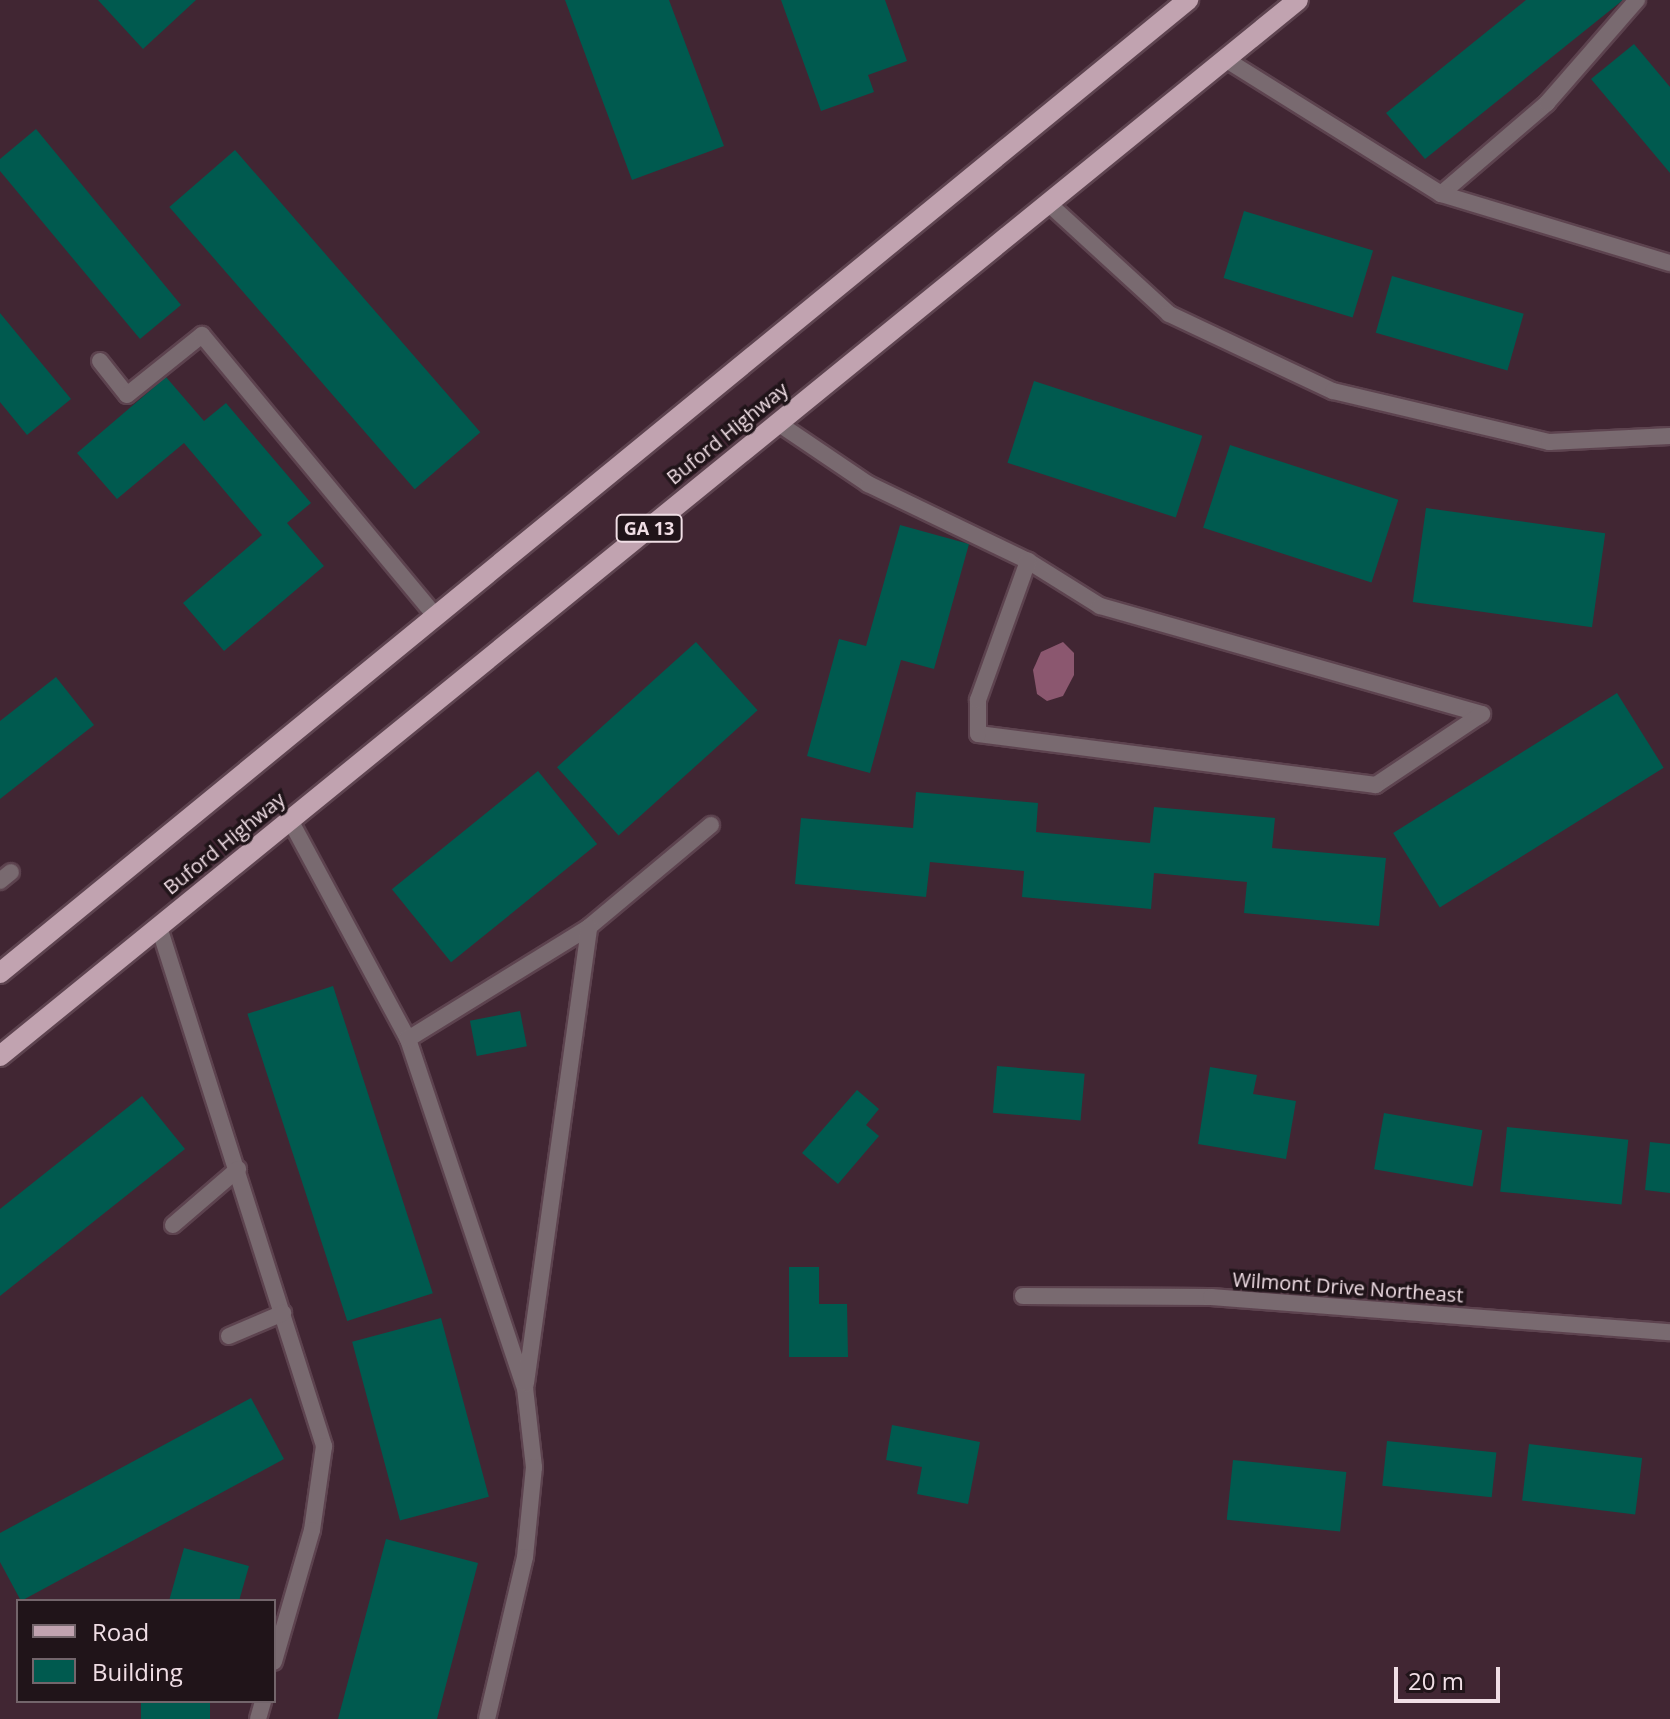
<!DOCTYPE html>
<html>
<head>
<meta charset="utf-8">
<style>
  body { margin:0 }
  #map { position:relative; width:1670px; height:1719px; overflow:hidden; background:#412633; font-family:"Open Sans",sans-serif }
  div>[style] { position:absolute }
  .water>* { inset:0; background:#8b576f }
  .building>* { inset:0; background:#005a4f; transform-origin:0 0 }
  .roads { filter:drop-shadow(2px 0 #5d434f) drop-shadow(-2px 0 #5d434f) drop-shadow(0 2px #5d434f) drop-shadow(0 -2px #5d434f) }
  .lane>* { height:16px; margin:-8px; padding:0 8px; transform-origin:8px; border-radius:8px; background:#796a70 }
  .street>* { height:16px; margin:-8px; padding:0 8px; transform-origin:8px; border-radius:8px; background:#796a70 }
  .primary>* { height:20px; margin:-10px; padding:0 10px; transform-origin:10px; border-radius:10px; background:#c1a3b0 }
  span { translate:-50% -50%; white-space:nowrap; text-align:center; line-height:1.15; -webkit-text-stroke:7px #201419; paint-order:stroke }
  .shield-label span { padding:2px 6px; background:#201419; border:2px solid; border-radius:6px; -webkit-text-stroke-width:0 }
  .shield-label { font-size:18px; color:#f0dee5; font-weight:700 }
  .street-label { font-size:20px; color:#f0dee5 }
  .legend { position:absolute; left:16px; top:1599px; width:260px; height:104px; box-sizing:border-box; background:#201419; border:2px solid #73656b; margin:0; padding:10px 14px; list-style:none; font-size:24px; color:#f0dee5 }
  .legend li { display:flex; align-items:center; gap:16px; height:40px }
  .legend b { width:40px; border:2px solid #73656b }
  .scale { position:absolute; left:1394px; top:1667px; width:106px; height:36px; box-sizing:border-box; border:4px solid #f0dee5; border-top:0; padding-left:10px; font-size:24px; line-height:28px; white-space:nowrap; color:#f0dee5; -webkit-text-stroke:6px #201419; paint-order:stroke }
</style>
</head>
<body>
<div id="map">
  <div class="water">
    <i style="clip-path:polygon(1063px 642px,1074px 653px,1074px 675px,1063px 696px,1047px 701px,1037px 694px,1033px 670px,1041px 652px)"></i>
  </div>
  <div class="building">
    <i style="clip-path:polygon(98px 0,196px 0,143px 49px)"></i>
    <i style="clip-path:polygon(565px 0,669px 0,724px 146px,632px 180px)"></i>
    <i style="clip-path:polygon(781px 0,885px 0,907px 61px,868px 75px,874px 92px,821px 111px)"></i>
    <i style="clip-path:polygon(1526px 0,1623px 0,1425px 159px,1386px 113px)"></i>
    <i style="clip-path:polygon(1634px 44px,1670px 87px,1670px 173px,1591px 79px)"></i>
    <i style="clip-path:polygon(36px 129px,181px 305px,140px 339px,0 171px,0 159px)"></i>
    <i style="left:235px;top:150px;width:374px;height:87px;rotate:49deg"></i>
    <i style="left:1244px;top:211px;width:135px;height:70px;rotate:17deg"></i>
    <i style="left:1392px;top:276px;width:137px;height:59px;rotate:16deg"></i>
    <i style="clip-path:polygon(0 313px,71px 399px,27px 435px,0 402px)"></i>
    <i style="clip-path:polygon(166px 377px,204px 421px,226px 403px,311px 503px,287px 523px,324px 566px,224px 651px,183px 603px,262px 535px,184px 443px,117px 499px,77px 453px)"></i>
    <i style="left:1034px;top:381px;width:177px;height:86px;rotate:18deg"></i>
    <i style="left:1230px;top:445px;width:177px;height:87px;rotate:18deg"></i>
    <i style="left:1426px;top:508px;width:181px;height:95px;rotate:8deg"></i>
    <i style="clip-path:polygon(900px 525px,969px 544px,934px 669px,901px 660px,870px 773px,807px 756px,839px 639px,866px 646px)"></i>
    <i style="left:696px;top:642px;width:92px;height:187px;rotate:48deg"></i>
    <i style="clip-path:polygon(56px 677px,94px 725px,0 799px,0 721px)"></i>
    <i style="left:1617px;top:693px;width:88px;height:264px;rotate:58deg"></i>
    <i style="left:538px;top:771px;width:94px;height:188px;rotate:51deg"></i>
    <i style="clip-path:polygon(916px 792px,1038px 803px,1036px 832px,1150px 843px,1154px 807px,1275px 818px,1272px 848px,1386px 858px,1379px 926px,1244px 913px,1247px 882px,1154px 873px,1151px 909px,1022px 897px,1024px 871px,930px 862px,926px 897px,795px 884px,801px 818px,913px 828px)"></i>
    <i style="left:333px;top:986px;width:323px;height:90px;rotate:72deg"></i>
    <i style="left:520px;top:1011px;width:36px;height:51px;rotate:79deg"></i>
    <i style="left:997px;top:1066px;width:88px;height:47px;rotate:5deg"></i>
    <i style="clip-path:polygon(1210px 1067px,1257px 1075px,1253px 1094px,1296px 1101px,1286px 1159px,1198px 1144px)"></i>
    <i style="clip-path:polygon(857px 1090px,879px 1109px,866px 1125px,879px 1136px,838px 1184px,802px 1153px)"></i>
    <i style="clip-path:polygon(142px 1096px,185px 1149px,0 1296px,0 1209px)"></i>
    <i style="left:1384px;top:1113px;width:100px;height:57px;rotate:10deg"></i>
    <i style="left:1507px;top:1127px;width:122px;height:65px;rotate:6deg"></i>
    <i style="clip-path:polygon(1650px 1142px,1670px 1144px,1670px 1193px,1645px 1190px)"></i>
    <i style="clip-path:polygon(789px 1267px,819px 1267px,819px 1304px,847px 1304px,848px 1357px,789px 1357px)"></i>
    <i style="left:441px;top:1318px;width:185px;height:92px;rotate:75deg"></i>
    <i style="clip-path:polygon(251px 1398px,284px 1459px,21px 1601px,0 1562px,0 1533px)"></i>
    <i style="clip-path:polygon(892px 1425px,980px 1442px,968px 1504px,917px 1494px,922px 1467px,886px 1460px)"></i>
    <i style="left:1387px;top:1441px;width:110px;height:45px;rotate:6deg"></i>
    <i style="left:1529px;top:1444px;width:114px;height:57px;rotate:7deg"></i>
    <i style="left:1233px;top:1460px;width:114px;height:60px;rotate:6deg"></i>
    <i style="clip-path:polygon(386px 1539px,478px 1563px,437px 1719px,338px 1719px)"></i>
    <i style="clip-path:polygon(184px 1548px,249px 1566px,239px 1601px,169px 1601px)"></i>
    <i style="left:141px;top:1701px;width:69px;height:19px"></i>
  </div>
  <div class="roads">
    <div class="lane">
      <i style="left:1441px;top:194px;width:140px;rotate:-40.6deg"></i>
      <i style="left:1547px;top:103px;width:137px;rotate:-48.9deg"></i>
      <i style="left:100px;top:361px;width:43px;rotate:51.5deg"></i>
      <i style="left:127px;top:395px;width:96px;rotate:-38.7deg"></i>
      <i style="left:202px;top:335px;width:363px;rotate:50.3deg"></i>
      <i style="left:0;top:881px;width:14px;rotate:-39deg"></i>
      <i style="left:159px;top:927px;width:545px;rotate:72.36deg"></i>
      <i style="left:324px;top:1446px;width:85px;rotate:98.1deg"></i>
      <i style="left:312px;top:1530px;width:137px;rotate:106.1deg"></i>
      <i style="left:173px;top:1225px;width:86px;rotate:-40.7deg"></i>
      <i style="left:229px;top:1336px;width:59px;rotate:-23.1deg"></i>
      <i style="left:258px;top:1719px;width:19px;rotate:-74deg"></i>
    </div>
    <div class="street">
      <i style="left:1225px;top:59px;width:255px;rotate:32deg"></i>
      <i style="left:1441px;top:194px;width:239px;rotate:16.8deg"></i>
      <i style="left:1048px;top:203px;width:164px;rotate:42.5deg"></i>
      <i style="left:1169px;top:314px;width:181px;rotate:25.2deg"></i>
      <i style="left:1333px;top:391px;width:222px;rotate:13.3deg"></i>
      <i style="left:1549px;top:442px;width:121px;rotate:-2.8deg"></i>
      <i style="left:778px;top:423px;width:109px;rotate:34.1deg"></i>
      <i style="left:868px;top:484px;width:178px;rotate:25.7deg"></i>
      <i style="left:1028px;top:561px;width:85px;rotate:32deg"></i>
      <i style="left:1100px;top:606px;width:397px;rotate:15.8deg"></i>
      <i style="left:1482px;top:714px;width:128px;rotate:146.2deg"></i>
      <i style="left:1376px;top:785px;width:401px;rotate:-172.7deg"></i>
      <i style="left:978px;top:734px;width:34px;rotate:-90deg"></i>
      <i style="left:978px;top:700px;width:148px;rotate:-70.2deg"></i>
      <i style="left:290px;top:820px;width:249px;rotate:61.7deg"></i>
      <i style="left:408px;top:1039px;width:368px;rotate:71.5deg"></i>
      <i style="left:525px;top:1388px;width:80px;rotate:83.5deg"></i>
      <i style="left:534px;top:1467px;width:90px;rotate:95.7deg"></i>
      <i style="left:525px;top:1557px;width:166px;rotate:103.2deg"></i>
      <i style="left:408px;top:1039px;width:213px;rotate:-31.7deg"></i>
      <i style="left:589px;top:927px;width:159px;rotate:-39.9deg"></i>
      <i style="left:1023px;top:1296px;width:188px;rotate:0.3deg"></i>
      <i style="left:1211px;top:1297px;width:460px;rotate:4.4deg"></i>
      <i style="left:526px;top:1383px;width:460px;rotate:-82.1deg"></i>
    </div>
    <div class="primary">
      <i style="left:0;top:973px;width:1536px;rotate:-39.32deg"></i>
      <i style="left:0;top:1056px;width:1673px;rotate:-39.13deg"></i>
    </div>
  </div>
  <div class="shield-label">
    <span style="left:649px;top:528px">GA 13</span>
  </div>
  <div class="street-label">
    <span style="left:727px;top:433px;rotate:-39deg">Buford Highway</span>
    <span style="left:224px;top:843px;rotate:-39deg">Buford Highway</span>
    <span style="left:1348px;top:1287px;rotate:4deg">Wilmont Drive Northeast</span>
  </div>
  <ul class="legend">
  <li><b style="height:10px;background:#c1a3b0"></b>Road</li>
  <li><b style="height:22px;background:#005a4f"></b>Building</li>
  </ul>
  <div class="scale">20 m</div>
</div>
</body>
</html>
